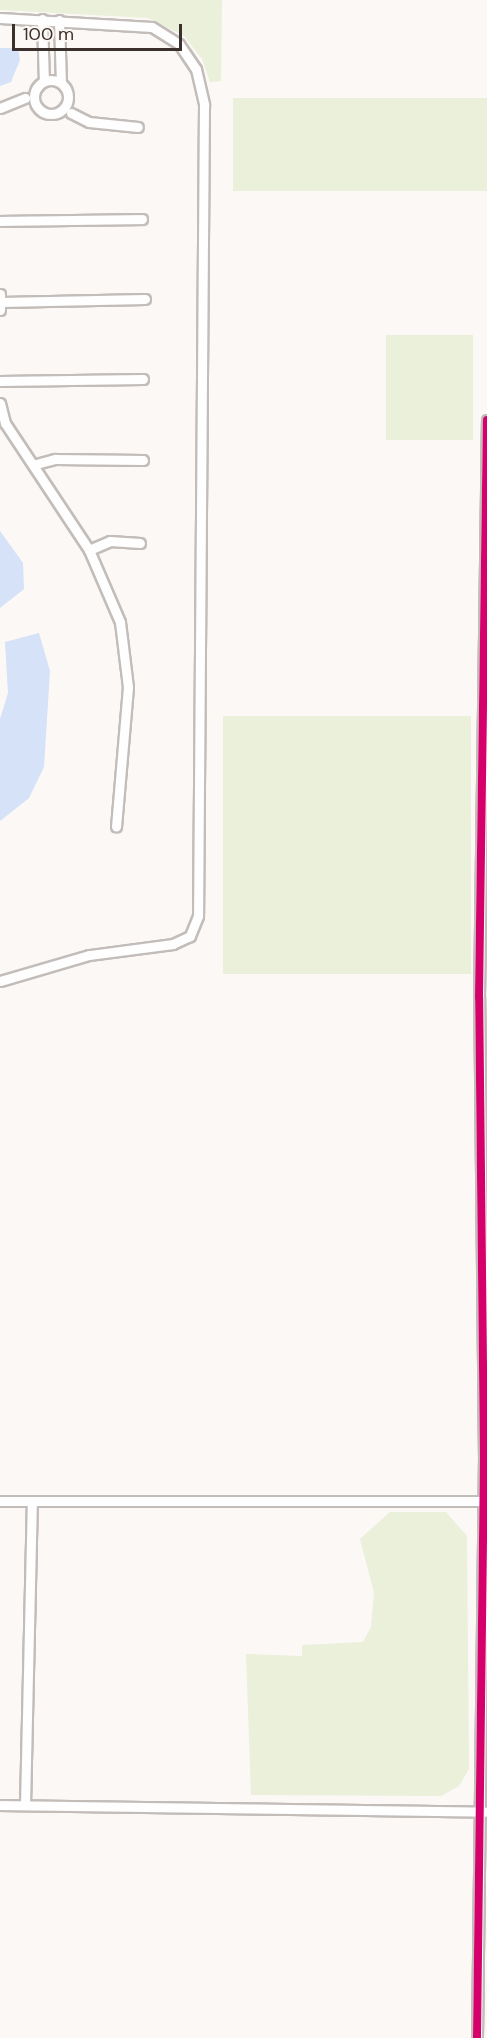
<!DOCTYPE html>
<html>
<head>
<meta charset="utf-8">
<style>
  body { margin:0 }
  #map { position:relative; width:487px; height:2038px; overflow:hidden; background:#fbf8f6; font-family:"DM Sans",sans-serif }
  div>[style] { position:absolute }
  .green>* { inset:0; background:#eaf0da; transform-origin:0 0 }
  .water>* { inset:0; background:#d5e2f7 }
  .roads { filter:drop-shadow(2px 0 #c3bdba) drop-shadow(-2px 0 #c3bdba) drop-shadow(0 2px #c3bdba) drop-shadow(0 -2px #c3bdba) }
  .minor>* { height:9px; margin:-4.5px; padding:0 4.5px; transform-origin:4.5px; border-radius:4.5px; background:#fefefe }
  .minor>.ring { margin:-4.5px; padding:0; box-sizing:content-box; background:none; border:9px solid #fefefe; border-radius:50% }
  .cycleway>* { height:8px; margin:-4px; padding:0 4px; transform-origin:4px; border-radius:4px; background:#d6006c }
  span { translate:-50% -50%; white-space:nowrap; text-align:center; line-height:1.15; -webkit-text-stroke:6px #fdf7f4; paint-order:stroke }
  .scale { position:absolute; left:12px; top:24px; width:170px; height:27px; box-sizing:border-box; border:3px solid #3b302b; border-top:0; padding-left:8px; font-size:18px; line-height:21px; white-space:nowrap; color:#3b302b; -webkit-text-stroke:4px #fdf7f4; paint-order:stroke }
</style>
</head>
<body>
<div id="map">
  <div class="green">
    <i style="clip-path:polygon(0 0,222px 0,221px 81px,210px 82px,202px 59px,184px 36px,148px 18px,0 10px)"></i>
    <i style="left:233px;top:98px;width:254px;height:93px"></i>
    <i style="left:386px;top:335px;width:87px;height:105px"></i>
    <i style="left:223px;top:716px;width:248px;height:258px"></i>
    <i style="clip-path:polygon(390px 1512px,446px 1512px,467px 1536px,469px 1769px,459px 1786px,441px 1796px,251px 1795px,246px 1654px,302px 1656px,302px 1645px,363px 1642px,371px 1627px,374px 1593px,360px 1539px)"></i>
  </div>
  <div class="water">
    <i style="clip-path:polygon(0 48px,18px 48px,20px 60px,11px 82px,0 86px)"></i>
    <i style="clip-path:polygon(0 531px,23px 563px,24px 589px,0 608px)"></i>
    <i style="clip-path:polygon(39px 633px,50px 671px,44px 767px,29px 798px,0 821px,0 719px,8px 693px,5px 642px)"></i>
  </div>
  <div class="roads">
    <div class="minor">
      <i style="left:0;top:18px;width:152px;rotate:3.4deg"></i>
      <i style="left:152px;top:27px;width:32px;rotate:32deg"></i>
      <i style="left:179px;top:44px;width:30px;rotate:56deg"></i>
      <i style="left:196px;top:69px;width:37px;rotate:77deg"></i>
      <i style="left:204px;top:105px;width:811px;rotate:90.42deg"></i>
      <i style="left:198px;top:916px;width:22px;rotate:112deg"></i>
      <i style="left:190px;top:936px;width:19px;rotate:155deg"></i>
      <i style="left:173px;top:944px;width:85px;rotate:172.5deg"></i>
      <i style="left:89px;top:955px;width:93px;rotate:163.7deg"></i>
      <i style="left:42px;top:19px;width:62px;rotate:88.2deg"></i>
      <i style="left:59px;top:20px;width:62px;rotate:88.2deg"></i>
      <i class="ring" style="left:34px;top:80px;width:25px;height:25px"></i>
      <i style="left:0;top:108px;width:27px;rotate:-22deg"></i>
      <i style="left:71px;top:113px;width:20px;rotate:27deg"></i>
      <i style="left:89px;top:122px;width:49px;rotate:5.8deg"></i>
      <i style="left:0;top:221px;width:142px;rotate:-0.8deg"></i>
      <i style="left:0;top:294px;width:16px;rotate:90deg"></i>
      <i style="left:1px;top:302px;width:144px;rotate:-1.2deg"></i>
      <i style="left:0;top:381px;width:143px;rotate:-0.8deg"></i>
      <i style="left:0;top:403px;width:21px;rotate:76deg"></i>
      <i style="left:5px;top:423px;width:152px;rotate:56.5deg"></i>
      <i style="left:89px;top:550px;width:78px;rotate:66.7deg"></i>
      <i style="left:120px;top:622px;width:65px;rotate:83deg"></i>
      <i style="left:128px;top:687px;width:140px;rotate:94.9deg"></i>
      <i style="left:36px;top:464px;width:20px;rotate:-15deg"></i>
      <i style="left:55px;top:459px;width:88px;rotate:0.7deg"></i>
      <i style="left:89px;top:550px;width:23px;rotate:-23deg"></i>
      <i style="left:110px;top:541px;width:30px;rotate:4deg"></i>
      <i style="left:0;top:1501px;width:487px"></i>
      <i style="left:0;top:1805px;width:487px;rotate:0.8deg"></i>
      <i style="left:25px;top:1805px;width:303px;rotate:-88.7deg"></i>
      <i style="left:477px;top:2038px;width:578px;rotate:-89.31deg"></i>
      <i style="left:484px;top:1460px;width:463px;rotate:-90.6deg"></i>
      <i style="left:479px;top:997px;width:577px;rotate:-89.21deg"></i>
    </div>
  </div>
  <div class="cycleway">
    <i style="left:477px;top:2038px;width:578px;rotate:-89.31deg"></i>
    <i style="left:484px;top:1460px;width:463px;rotate:-90.6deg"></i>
    <i style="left:479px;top:997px;width:577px;rotate:-89.21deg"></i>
  </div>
  <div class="scale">100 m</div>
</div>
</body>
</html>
